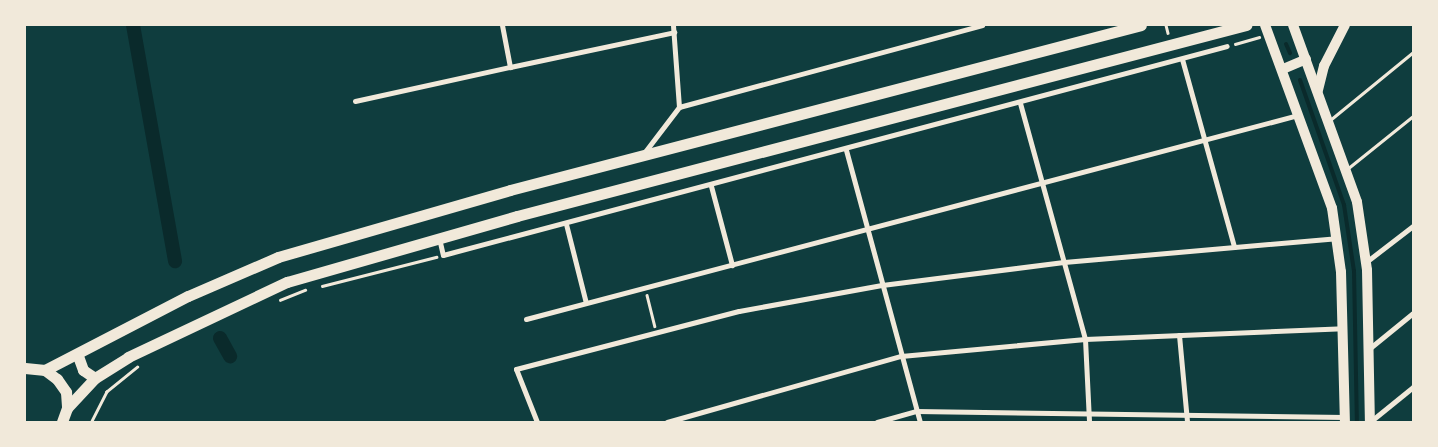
<!DOCTYPE html>
<html>
<head>
<meta charset="utf-8">
<style>
  body { margin:0 }
  #map { position:relative; width:1438px; height:447px; overflow:hidden; background:#0f3d3e; font-family:"DejaVu Sans",sans-serif }
  div>[style] { position:absolute }
  .stream>* { height:4px; margin:-2px; padding:0 2px; transform-origin:2px; border-radius:2px; background:#0a2a2b }
  .canal>* { height:14px; margin:-7px; padding:0 7px; transform-origin:7px; border-radius:7px; background:#0a2a2b }
  .path>* { height:2.5px; margin:-1.25px; padding:0 1.25px; transform-origin:1.25px; border-radius:1.25px; background:#f1e9da }
  .service>* { height:3px; margin:-1.5px; padding:0 1.5px; transform-origin:1.5px; border-radius:1.5px; background:#f1e9da }
  .minor>* { height:5px; margin:-2.5px; padding:0 2.5px; transform-origin:2.5px; border-radius:2.5px; background:#f1e9da }
  .secondary>* { height:10px; margin:-5px; padding:0 5px; transform-origin:5px; border-radius:5px; background:#f1e9da }
  .primary>* { height:11px; margin:-5.5px; padding:0 5.5px; transform-origin:5.5px; border-radius:5.5px; background:#f1e9da }
  span { translate:-50% -50%; white-space:nowrap; text-align:center; line-height:1.15; -webkit-text-stroke:4px #f1e9da; paint-order:stroke }
  .frame { position:absolute; inset:0; border:26px solid #f1e9da; pointer-events:none }
</style>
</head>
<body>
<div id="map">
  <div class="stream">
    <i style="left:1286px;top:44px;width:10px;rotate:66deg"></i>
    <i style="left:1300px;top:80px;width:133px;rotate:70.6deg"></i>
    <i style="left:1344px;top:205px;width:67px;rotate:81.4deg"></i>
    <i style="left:1354px;top:271px;width:151px;rotate:88.9deg"></i>
  </div>
  <div class="canal">
    <i style="left:133px;top:25px;width:240px;rotate:79.9deg"></i>
    <i style="left:220px;top:338px;width:21px;rotate:61deg"></i>
  </div>
  <div class="path">
    <i style="left:1166px;top:25px;width:8px;rotate:76deg"></i>
    <i style="left:1235px;top:44px;width:25px;rotate:-16deg"></i>
    <i style="left:322px;top:286px;width:118px;rotate:-14.3deg"></i>
    <i style="left:647px;top:295px;width:32px;rotate:76deg"></i>
    <i style="left:280px;top:300px;width:27px;rotate:-22deg"></i>
    <i style="left:91px;top:422px;width:34px;rotate:-63deg"></i>
    <i style="left:106px;top:392px;width:40px;rotate:-39deg"></i>
  </div>
  <div class="service">
    <i style="left:1330px;top:120px;width:107px;rotate:-39.3deg"></i>
    <i style="left:1347px;top:169px;width:85px;rotate:-38.8deg"></i>
  </div>
  <div class="minor">
    <i style="left:502px;top:25px;width:43px;rotate:79.2deg"></i>
    <i style="left:510px;top:67px;width:168px;rotate:-12deg"></i>
    <i style="left:1182px;top:59px;width:195px;rotate:74.5deg"></i>
    <i style="left:355px;top:101px;width:159px;rotate:-12.4deg"></i>
    <i style="left:1020px;top:103px;width:245px;rotate:74.6deg"></i>
    <i style="left:1085px;top:339px;width:83px;rotate:87.2deg"></i>
    <i style="left:679px;top:107px;width:314px;rotate:-15.1deg"></i>
    <i style="left:846px;top:150px;width:282px;rotate:74.8deg"></i>
    <i style="left:644px;top:153px;width:58px;rotate:-52.7deg"></i>
    <i style="left:679px;top:107px;width:82px;rotate:-94.2deg"></i>
    <i style="left:711px;top:186px;width:82px;rotate:75.1deg"></i>
    <i style="left:566px;top:224px;width:81px;rotate:75.8deg"></i>
    <i style="left:439px;top:238px;width:17px;rotate:77deg"></i>
    <i style="left:443px;top:255px;width:811px;rotate:-14.93deg"></i>
    <i style="left:1366px;top:262px;width:59px;rotate:-37.5deg"></i>
    <i style="left:526px;top:319px;width:798px;rotate:-14.8deg"></i>
    <i style="left:1179px;top:335px;width:87px;rotate:84.7deg"></i>
    <i style="left:1370px;top:348px;width:55px;rotate:-39.1deg"></i>
    <i style="left:1371px;top:421px;width:54px;rotate:-39deg"></i>
    <i style="left:537px;top:422px;width:57px;rotate:-111.6deg"></i>
    <i style="left:516px;top:369px;width:230px;rotate:-14.6deg"></i>
    <i style="left:739px;top:311px;width:145px;rotate:-10.3deg"></i>
    <i style="left:882px;top:285px;width:183px;rotate:-7.2deg"></i>
    <i style="left:1064px;top:262px;width:273px;rotate:-5deg"></i>
    <i style="left:667px;top:422px;width:243px;rotate:-15.8deg"></i>
    <i style="left:901px;top:356px;width:185px;rotate:-5.3deg"></i>
    <i style="left:1085px;top:339px;width:258px;rotate:-2.4deg"></i>
    <i style="left:877px;top:422px;width:41px;rotate:-15.8deg"></i>
    <i style="left:916px;top:411px;width:429px;rotate:0.8deg"></i>
  </div>
  <div class="secondary">
    <i style="left:1265px;top:25px;width:195px;rotate:69.9deg"></i>
    <i style="left:1332px;top:208px;width:65px;rotate:82deg"></i>
    <i style="left:1341px;top:272px;width:150px;rotate:88.5deg"></i>
    <i style="left:1293px;top:25px;width:188px;rotate:70.1deg"></i>
    <i style="left:1357px;top:202px;width:69px;rotate:81.6deg"></i>
    <i style="left:1367px;top:270px;width:152px;rotate:88.9deg"></i>
    <i style="left:1283px;top:69px;width:25px;rotate:-23deg"></i>
    <i style="left:1318px;top:90px;width:25px;rotate:-76deg"></i>
    <i style="left:1324px;top:66px;width:46px;rotate:-62.9deg"></i>
  </div>
  <div class="primary">
    <i style="left:78px;top:356px;width:15px;rotate:70deg"></i>
    <i style="left:83px;top:370px;width:14px;rotate:34deg"></i>
    <i style="left:25px;top:368px;width:20px;rotate:6deg"></i>
    <i style="left:45px;top:370px;width:15px;rotate:37deg"></i>
    <i style="left:57px;top:379px;width:16px;rotate:55deg"></i>
    <i style="left:66px;top:392px;width:16px;rotate:86deg"></i>
    <i style="left:67px;top:408px;width:15px;rotate:110deg"></i>
    <i style="left:45px;top:370px;width:161px;rotate:-27.4deg"></i>
    <i style="left:188px;top:296px;width:98px;rotate:-23.4deg"></i>
    <i style="left:278px;top:257px;width:241px;rotate:-16.1deg"></i>
    <i style="left:510px;top:190px;width:652px;rotate:-14.65deg"></i>
    <i style="left:67px;top:408px;width:41px;rotate:-47deg"></i>
    <i style="left:95px;top:378px;width:39px;rotate:-32deg"></i>
    <i style="left:128px;top:357px;width:176px;rotate:-25.3deg"></i>
    <i style="left:287px;top:282px;width:239px;rotate:-16deg"></i>
    <i style="left:517px;top:216px;width:754px;rotate:-14.68deg"></i>
  </div>
  <div class="frame"></div>
</div>
</body>
</html>
